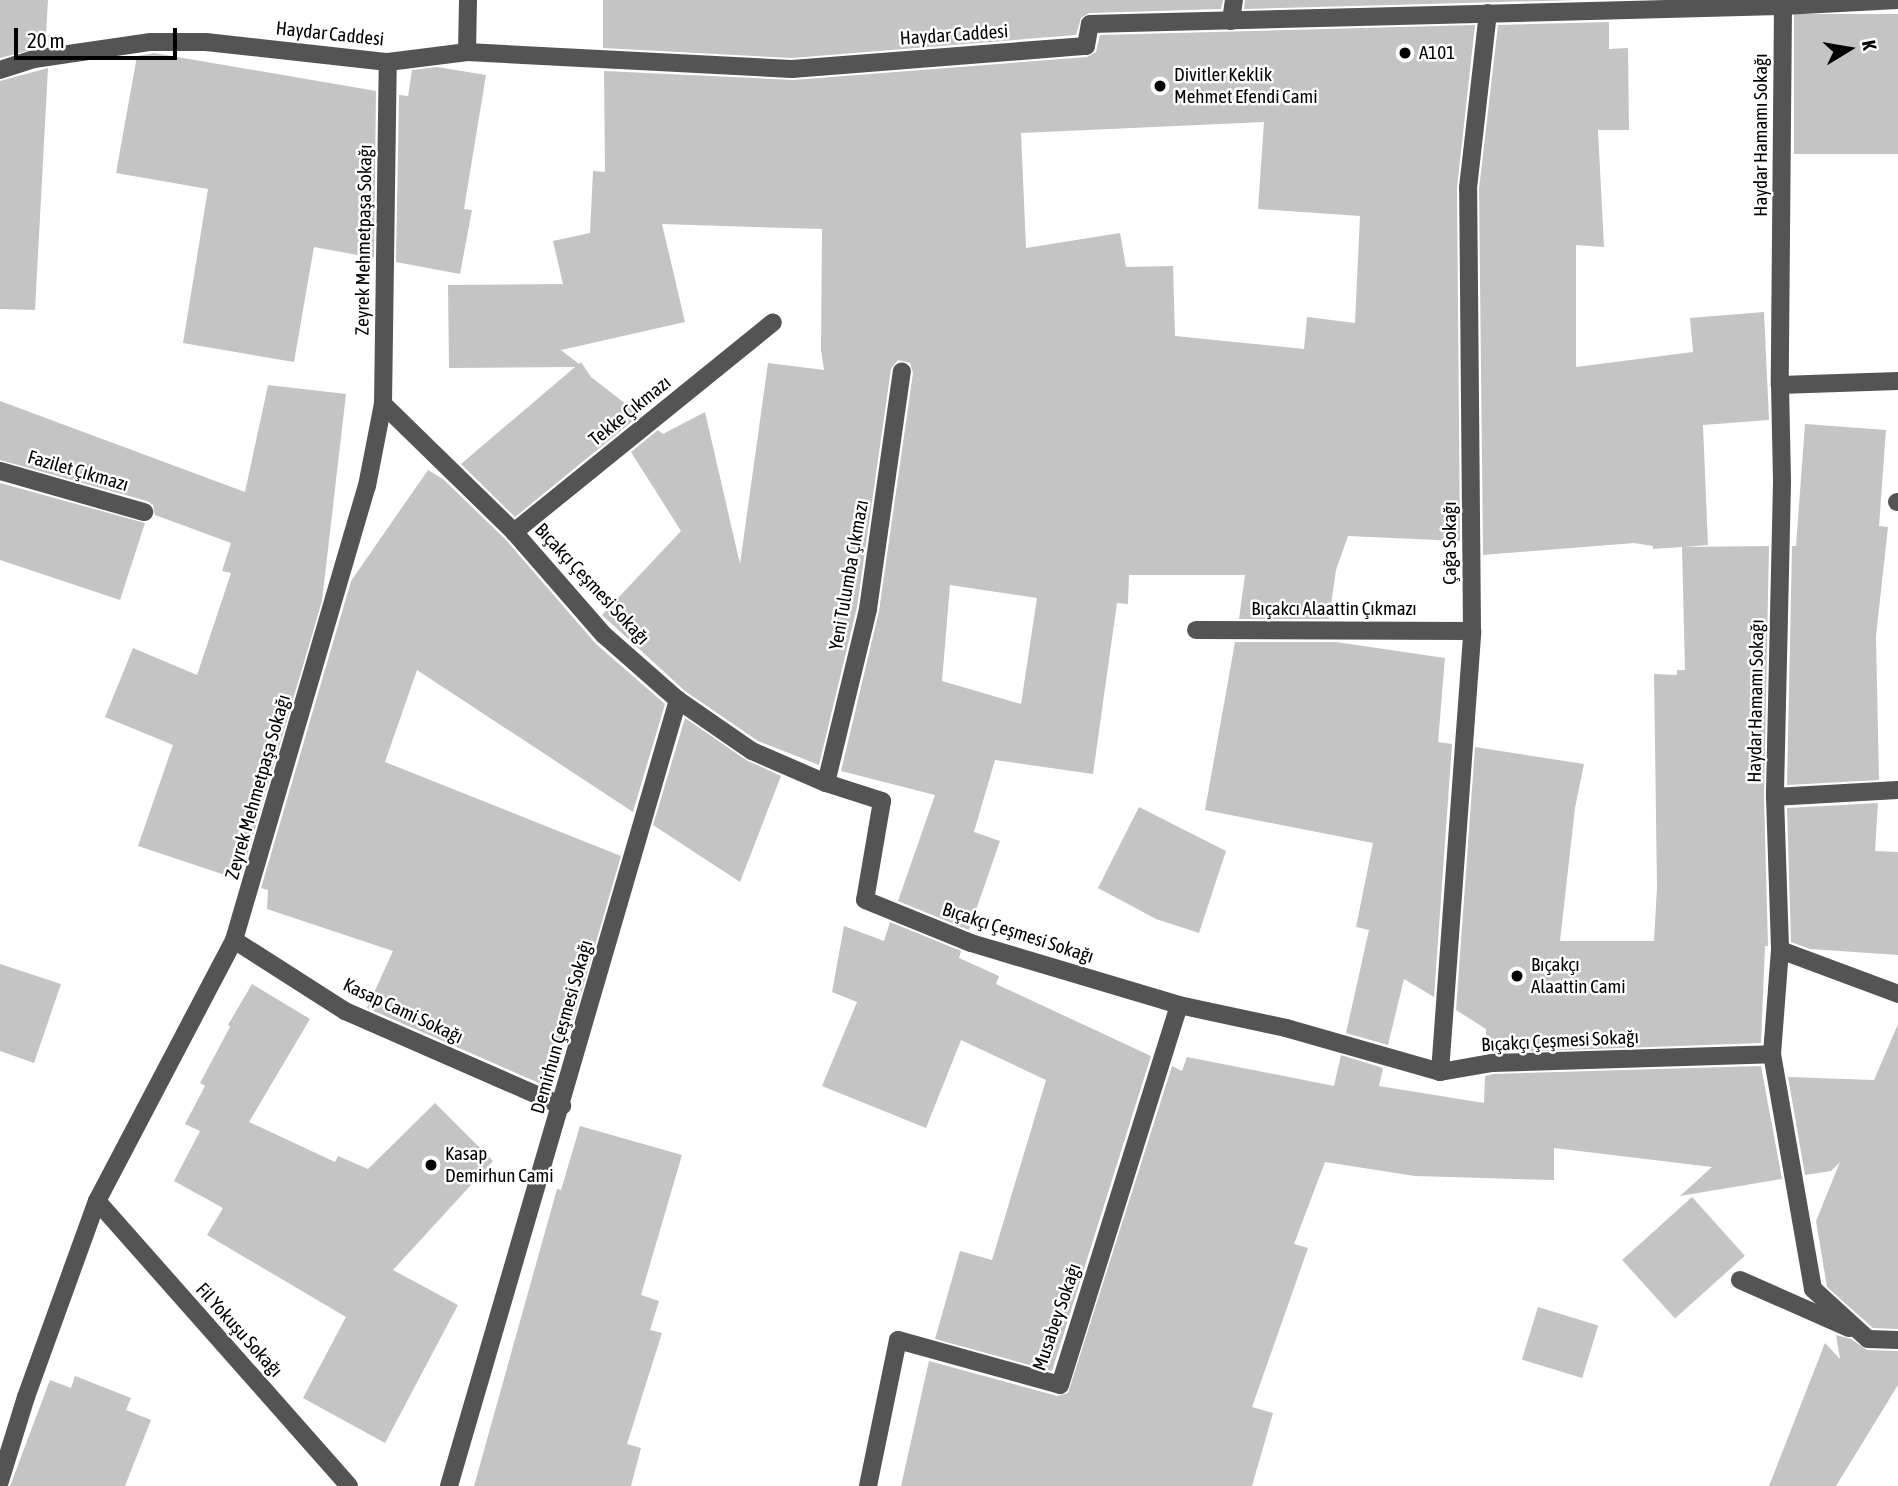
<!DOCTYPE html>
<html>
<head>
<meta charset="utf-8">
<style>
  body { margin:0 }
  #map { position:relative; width:1898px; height:1486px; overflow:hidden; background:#fff; font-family:"Asap Condensed",sans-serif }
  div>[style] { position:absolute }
  .building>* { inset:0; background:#c4c4c4; transform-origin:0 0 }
  .minor>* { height:18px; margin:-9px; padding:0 9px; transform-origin:9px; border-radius:9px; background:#545454 }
  .dots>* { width:19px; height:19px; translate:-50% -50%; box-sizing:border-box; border:4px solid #fff; border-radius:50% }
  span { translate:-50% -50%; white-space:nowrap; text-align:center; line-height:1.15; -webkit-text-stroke:5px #fff; paint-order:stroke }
  .street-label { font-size:19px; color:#000 }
  .poi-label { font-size:19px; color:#000 }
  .left { translate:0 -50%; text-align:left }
  .north { position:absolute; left:1814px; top:14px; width:70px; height:70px; -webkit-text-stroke:5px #fff; paint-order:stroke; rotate:79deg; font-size:19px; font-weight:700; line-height:28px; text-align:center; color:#000 }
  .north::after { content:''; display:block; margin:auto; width:24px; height:32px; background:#000; clip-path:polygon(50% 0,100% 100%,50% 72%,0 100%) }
  .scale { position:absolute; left:14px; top:28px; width:163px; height:32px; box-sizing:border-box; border:4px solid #000; border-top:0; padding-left:9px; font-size:21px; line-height:24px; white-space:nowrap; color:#000; -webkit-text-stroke:5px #fff; paint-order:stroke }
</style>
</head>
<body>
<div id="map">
  <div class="building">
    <i style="clip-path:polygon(0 0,48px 0,46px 35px,50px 36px,50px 45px,0 58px)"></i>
    <i style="clip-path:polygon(603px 0,1223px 0,1221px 9px,1089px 13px,1081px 18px,1076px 35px,792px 58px,603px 48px)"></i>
    <i style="clip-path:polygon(1245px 0,1576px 0,1244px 9px)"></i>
    <i style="left:1898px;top:14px;width:140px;height:104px;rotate:90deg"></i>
    <i style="clip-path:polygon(1609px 22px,1609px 49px,1628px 48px,1629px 130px,1598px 130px,1604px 247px,1576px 245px,1576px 367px,1693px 352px,1690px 318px,1764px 312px,1769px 420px,1703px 425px,1708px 545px,1683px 547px,1769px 546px,1764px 797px,1768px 946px,1765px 946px,1761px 1043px,1486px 1053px,1486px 1029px,1456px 1010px,1475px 747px,1584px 764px,1575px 808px,1560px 941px,1654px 941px,1657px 887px,1654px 674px,1677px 675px,1677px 670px,1685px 670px,1682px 547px,1653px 549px,1653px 546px,1634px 543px,1483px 555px,1483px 552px,1479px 189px,1498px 25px)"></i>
    <i style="clip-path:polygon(evenodd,1475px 25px,1457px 188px,1460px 541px,1348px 536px,1336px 570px,1329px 619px,1239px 619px,1245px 575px,1129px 575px,1128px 604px,1117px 603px,1093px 774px,995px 760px,974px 832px,1000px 841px,969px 930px,898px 901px,935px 795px,841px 771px,879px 611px,913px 373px,910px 363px,898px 360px,891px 369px,857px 607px,819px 765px,758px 741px,685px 691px,602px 615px,681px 531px,631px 452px,658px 430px,663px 434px,705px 412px,740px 564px,768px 363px,824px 370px,821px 350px,822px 229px,662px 224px,685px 322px,561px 350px,579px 364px,581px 362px,591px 377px,640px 415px,515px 517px,461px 464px,575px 367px,449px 368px,448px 285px,563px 284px,553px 241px,590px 233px,593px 171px,605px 172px,604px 71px,793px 80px,1087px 57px,1096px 52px,1100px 35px,1475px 25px,1264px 122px,1258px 209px,1360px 216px,1355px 323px,1307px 317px,1304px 349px,1175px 336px,1173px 266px,1126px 267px,1120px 233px,1026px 248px,1021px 133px,1264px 122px,1475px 25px,950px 585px,1037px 598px,1021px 704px,942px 681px,950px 585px)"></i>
    <i style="clip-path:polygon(154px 53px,376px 91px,374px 258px,314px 247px,294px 362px,183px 343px,208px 189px,116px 173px,137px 56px)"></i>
    <i style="clip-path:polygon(437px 67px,486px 75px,464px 209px,472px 210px,460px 274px,396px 262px,399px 95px,408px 96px,412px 70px)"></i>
    <i style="clip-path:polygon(48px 68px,35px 310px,0 309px,0 81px)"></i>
    <i style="clip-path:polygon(268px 385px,346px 394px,322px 601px,240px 880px,138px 846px,173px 745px,105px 717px,133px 648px,197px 675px,231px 573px,222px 571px,231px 543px,155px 515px,153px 505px,147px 501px,0 460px,0 401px,245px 492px)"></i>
    <i style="clip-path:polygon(1805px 424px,1886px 430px,1879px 526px,1888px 527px,1876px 636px,1879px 780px,1787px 785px,1792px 546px,1796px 546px)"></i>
    <i style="clip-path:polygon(428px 470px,443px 479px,506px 540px,596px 644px,665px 704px,633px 812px,417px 670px,385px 762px,621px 856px,574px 1018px,546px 1086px,367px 1008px,393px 951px,267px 909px,268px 890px,261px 888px,351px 581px)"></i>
    <i style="clip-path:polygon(0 483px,145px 523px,120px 600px,0 560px)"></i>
    <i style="clip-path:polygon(1235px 642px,1336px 642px,1445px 658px,1438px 742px,1452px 744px,1434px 997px,1404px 979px,1388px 1045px,1346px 1033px,1369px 930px,1356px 927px,1373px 843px,1205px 810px)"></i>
    <i style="clip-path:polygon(685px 718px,746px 760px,781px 776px,740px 882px,653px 825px)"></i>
    <i style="clip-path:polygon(1878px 803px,1875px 851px,1898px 852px,1898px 955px,1810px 949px,1791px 942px,1787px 808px)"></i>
    <i style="clip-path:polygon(1139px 807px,1226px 851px,1199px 933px,1156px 919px,1098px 888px)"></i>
    <i style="clip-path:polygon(890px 922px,961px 951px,959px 958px,999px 976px,996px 984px,1151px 1056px,1052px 1371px,935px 1339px,960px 1251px,992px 1260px,1046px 1080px,961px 1040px,926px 1128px,822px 1086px,857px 1002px,832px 992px,844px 926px,884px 941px)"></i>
    <i style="clip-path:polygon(0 964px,61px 984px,34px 1063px,0 1051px)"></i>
    <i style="clip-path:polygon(252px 984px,310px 1019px,249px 1122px,335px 1162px,338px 1156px,368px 1169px,435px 1103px,493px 1161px,393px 1270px,458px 1305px,385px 1443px,303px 1398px,346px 1317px,207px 1235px,223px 1208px,174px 1181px,200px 1131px,185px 1124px,205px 1086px,200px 1083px,230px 1027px,228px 1025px)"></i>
    <i style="clip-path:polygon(1898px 1024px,1898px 1329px,1873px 1328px,1827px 1287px,1816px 1221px,1840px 1162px,1831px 1171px,1805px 1175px,1788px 1077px,1874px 1080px)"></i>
    <i style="clip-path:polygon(1341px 1055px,1383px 1068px,1379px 1086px,1484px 1103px,1485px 1076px,1493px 1074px,1761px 1066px,1782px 1179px,1680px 1196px,1712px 1167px,1554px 1148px,1554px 1180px,1415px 1176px,1325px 1162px,1294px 1244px,1308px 1248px,1252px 1407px,1273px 1413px,1252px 1486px,901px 1486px,929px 1361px,1057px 1396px,1068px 1393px,1172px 1066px,1182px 1071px,1187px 1057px,1334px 1086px)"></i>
    <i style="clip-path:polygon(580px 1126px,682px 1155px,641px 1295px,659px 1301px,650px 1330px,662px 1333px,627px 1444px,641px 1448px,631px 1486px,474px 1486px,557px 1189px,561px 1190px)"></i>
    <i style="left:1692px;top:1197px;width:79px;height:94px;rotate:48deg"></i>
    <i style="left:1538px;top:1307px;width:63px;height:55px;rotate:17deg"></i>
    <i style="clip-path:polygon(1836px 1335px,1851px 1339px,1867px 1350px,1898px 1351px,1898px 1385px,1836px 1486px,1769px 1486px,1825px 1343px,1840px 1359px)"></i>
    <i style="clip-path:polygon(75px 1376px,131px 1398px,126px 1410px,151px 1420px,125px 1486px,10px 1486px,50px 1380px,71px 1388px)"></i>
  </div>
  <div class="minor">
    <i style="left:1783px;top:6px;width:379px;rotate:90.5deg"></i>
    <i style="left:1780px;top:385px;width:98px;rotate:88.8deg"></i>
    <i style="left:1782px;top:483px;width:314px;rotate:91.3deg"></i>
    <i style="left:1775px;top:797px;width:153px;rotate:88.1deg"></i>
    <i style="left:1780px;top:950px;width:104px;rotate:94.4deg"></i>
    <i style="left:1772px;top:1054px;width:239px;rotate:80.1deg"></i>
    <i style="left:1813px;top:1289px;width:74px;rotate:42.3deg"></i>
    <i style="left:1868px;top:1339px;width:30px;rotate:2deg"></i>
    <i style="left:1231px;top:21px;width:21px;rotate:-82deg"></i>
    <i style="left:467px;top:52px;width:52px;rotate:-88.9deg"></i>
    <i style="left:0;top:70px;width:36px;rotate:-18deg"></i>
    <i style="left:34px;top:59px;width:118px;rotate:-8.3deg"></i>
    <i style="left:151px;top:42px;width:55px"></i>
    <i style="left:206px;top:42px;width:183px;rotate:6.3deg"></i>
    <i style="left:388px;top:62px;width:80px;rotate:-7.2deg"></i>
    <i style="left:467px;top:52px;width:325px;rotate:3deg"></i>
    <i style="left:792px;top:69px;width:295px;rotate:-4.5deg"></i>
    <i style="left:1086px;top:46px;width:22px;rotate:-80deg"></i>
    <i style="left:1090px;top:24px;width:693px;rotate:-1.49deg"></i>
    <i style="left:1783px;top:6px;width:115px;rotate:-3deg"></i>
    <i style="left:1780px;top:385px;width:118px;rotate:-1.9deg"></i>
    <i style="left:383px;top:404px;width:183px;rotate:44.3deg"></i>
    <i style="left:514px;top:532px;width:137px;rotate:48.9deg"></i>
    <i style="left:604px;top:635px;width:98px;rotate:41.3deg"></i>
    <i style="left:678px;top:700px;width:90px;rotate:34.6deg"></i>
    <i style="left:752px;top:751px;width:81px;rotate:23.4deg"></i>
    <i style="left:826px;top:783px;width:59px;rotate:17.8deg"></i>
    <i style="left:882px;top:801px;width:100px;rotate:99.7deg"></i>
    <i style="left:865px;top:900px;width:114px;rotate:22.1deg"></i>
    <i style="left:971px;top:943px;width:217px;rotate:16.6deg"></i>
    <i style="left:1179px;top:1005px;width:109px;rotate:12.1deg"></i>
    <i style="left:1286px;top:1028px;width:160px;rotate:15.9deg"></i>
    <i style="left:1440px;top:1072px;width:53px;rotate:-9.8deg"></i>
    <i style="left:1492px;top:1063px;width:280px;rotate:-1.8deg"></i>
    <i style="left:0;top:471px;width:150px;rotate:15.9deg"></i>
    <i style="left:1897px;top:502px;width:1px"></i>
    <i style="left:514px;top:532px;width:333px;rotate:-39deg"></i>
    <i style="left:1196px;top:630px;width:276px;rotate:0.2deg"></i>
    <i style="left:826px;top:783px;width:179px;rotate:-76.4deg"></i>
    <i style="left:868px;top:609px;width:240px;rotate:-81.9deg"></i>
    <i style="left:1775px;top:797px;width:123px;rotate:-3.3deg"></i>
    <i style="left:234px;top:940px;width:132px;rotate:32.6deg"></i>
    <i style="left:345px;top:1011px;width:237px;rotate:23.6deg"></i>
    <i style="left:1780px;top:950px;width:126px;rotate:20.4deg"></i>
    <i style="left:1440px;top:1072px;width:442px;rotate:-85.8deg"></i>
    <i style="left:1472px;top:631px;width:443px;rotate:-90.5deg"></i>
    <i style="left:1468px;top:188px;width:176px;rotate:-83.5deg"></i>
    <i style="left:97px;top:1201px;width:380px;rotate:48.5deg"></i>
    <i style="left:1740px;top:1280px;width:119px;rotate:23.8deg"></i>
    <i style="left:0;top:1481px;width:88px;rotate:-72.8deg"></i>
    <i style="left:26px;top:1397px;width:208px;rotate:-70.1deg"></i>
    <i style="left:97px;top:1201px;width:295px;rotate:-62.3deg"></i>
    <i style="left:234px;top:940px;width:473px;rotate:-73.7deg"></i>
    <i style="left:367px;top:486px;width:84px;rotate:-79deg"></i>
    <i style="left:383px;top:404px;width:342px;rotate:-89.2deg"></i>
    <i style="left:449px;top:1486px;width:819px;rotate:-73.76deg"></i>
    <i style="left:868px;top:1486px;width:149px;rotate:-78.4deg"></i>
    <i style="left:898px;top:1340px;width:168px;rotate:15.5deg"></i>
    <i style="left:1060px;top:1385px;width:398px;rotate:-72.6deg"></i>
  </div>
  <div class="dots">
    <i style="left:1405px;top:53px;background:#000"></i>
    <i style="left:1160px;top:86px;background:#000"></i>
    <i style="left:1517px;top:976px;background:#000"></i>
    <i style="left:431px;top:1165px;background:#000"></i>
  </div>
  <div class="street-label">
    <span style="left:330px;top:34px;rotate:6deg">Haydar Caddesi</span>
    <span style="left:954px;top:35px;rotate:-4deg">Haydar Caddesi</span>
    <span style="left:1761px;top:135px;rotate:-90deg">Haydar Hamamı Sokağı</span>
    <span style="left:364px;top:240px;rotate:-89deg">Zeyrek Mehmetpaşa Sokağı</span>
    <span style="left:630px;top:411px;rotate:-39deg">Tekke Çıkmazı</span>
    <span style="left:78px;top:471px;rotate:16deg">Fazilet Çıkmazı</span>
    <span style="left:1450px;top:543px;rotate:-90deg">Çağa Sokağı</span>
    <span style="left:849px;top:575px;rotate:-80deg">Yeni Tulumba Çıkmazı</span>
    <span style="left:592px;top:584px;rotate:47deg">Bıçakçı Çeşmesi Sokağı</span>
    <span style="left:1334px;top:609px">Bıçakcı Alaattin Çıkmazı</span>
    <span style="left:1756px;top:701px;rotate:-89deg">Haydar Hamamı Sokağı</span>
    <span style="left:258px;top:787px;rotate:-74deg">Zeyrek Mehmetpaşa Sokağı</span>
    <span style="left:1018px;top:933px;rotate:18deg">Bıçakçı Çeşmesi Sokağı</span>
    <span style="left:403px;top:1011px;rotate:25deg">Kasap Cami Sokağı</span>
    <span style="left:562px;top:1027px;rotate:-74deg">Demirhun Çeşmesi Sokağı</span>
    <span style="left:1560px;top:1041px;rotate:-3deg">Bıçakçı Çeşmesi Sokağı</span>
    <span style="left:1057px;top:1317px;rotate:-71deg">Musabey Sokağı</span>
    <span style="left:239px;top:1330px;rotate:48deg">Fil Yokuşu Sokağı</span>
  </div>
  <div class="poi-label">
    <span class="left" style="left:1419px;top:53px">A101</span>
    <span class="left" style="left:1174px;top:86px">Divitler Keklik<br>Mehmet Efendi Cami</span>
    <span class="left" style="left:1531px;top:976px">Bıçakçı<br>Alaattin Cami</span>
    <span class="left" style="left:445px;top:1165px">Kasap<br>Demirhun Cami</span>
  </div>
  <div class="north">K</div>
  <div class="scale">20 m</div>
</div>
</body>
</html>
